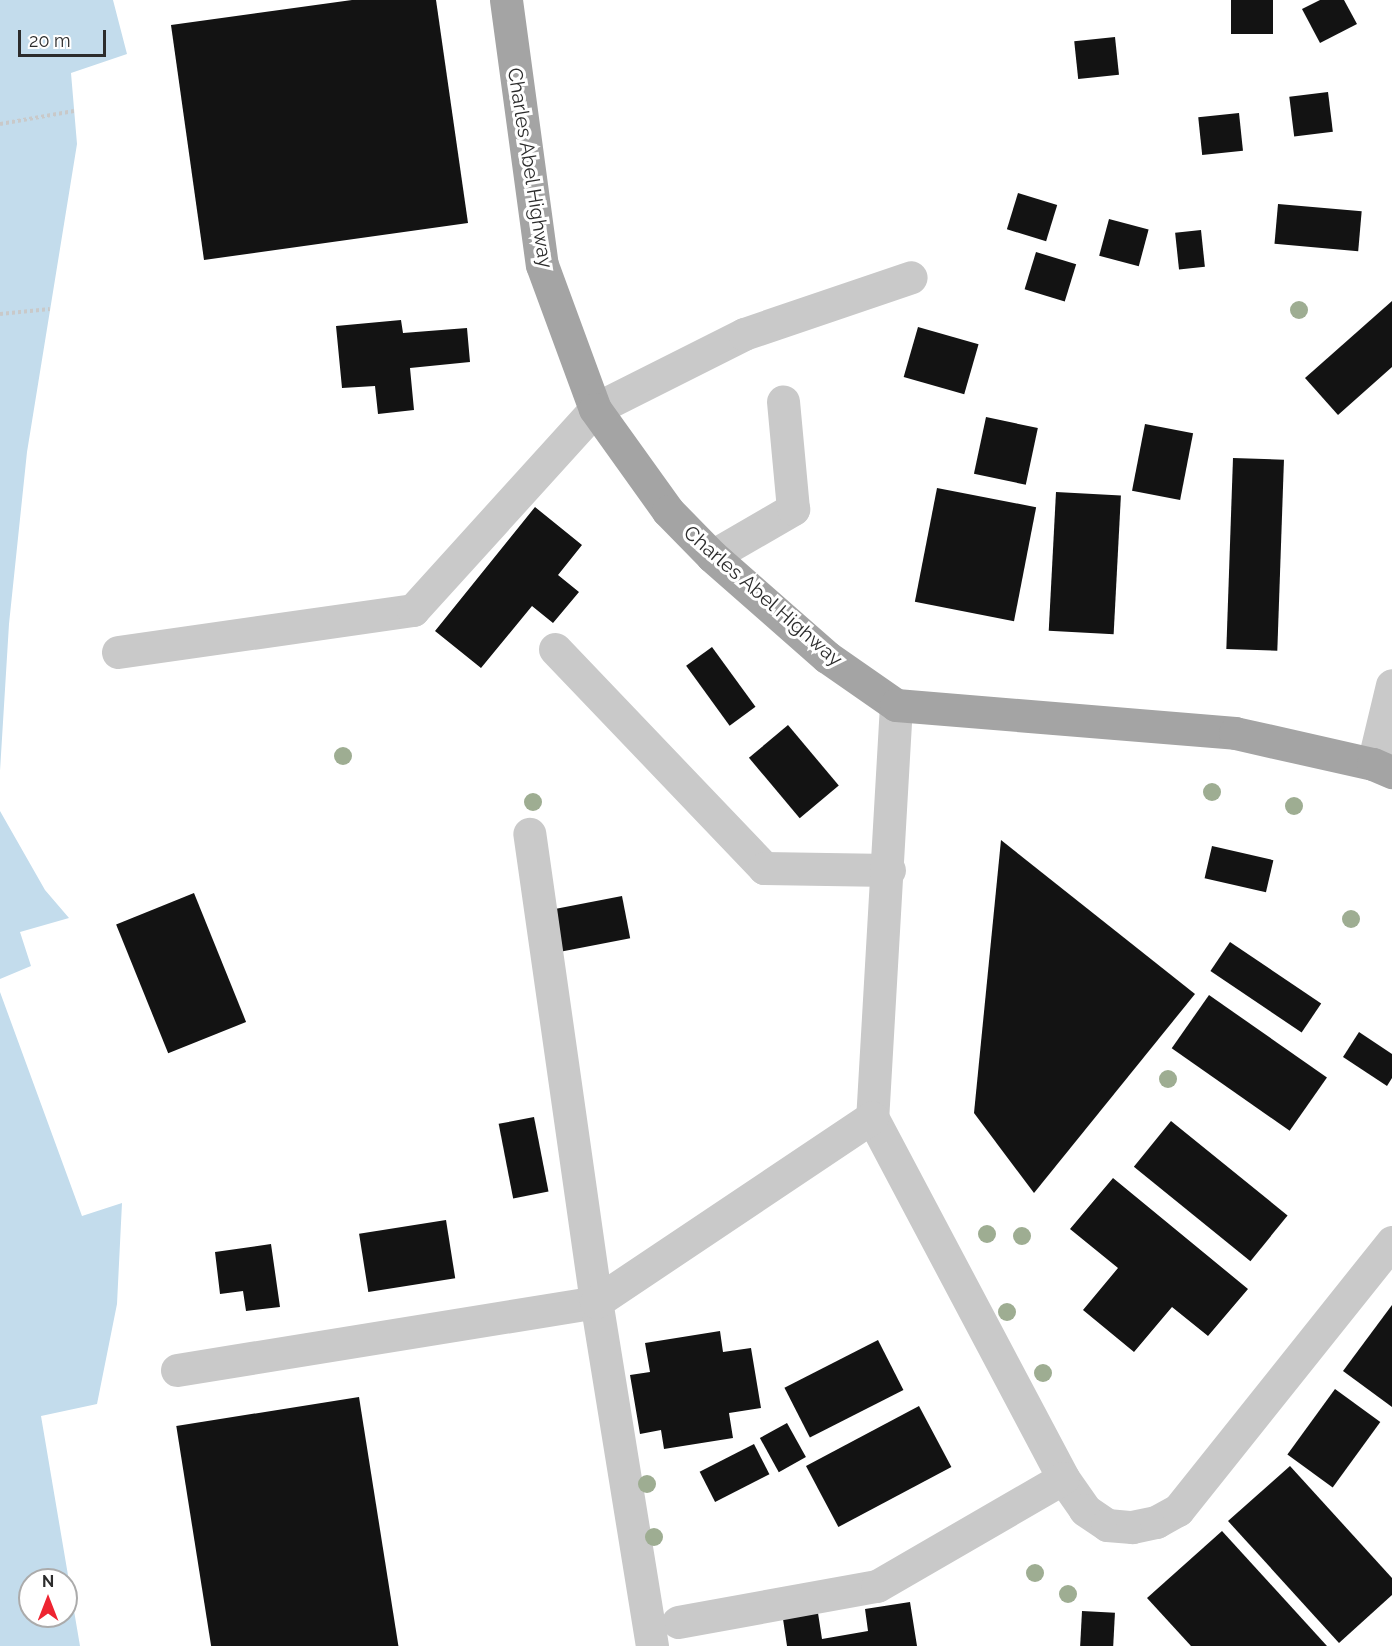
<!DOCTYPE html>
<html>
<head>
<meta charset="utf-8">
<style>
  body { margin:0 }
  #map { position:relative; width:1392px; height:1646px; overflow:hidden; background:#fff; font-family:Raleway,sans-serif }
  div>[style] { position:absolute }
  .water>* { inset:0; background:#c3dcec }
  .building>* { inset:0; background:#131313; transform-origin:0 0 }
  .path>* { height:4px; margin-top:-2px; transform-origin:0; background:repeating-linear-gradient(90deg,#c9c9c9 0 3px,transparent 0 6px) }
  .minor>* { height:33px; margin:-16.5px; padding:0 16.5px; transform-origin:16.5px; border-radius:16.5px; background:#c9c9c9 }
  .major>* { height:33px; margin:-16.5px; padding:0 16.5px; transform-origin:16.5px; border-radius:16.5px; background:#a4a4a4 }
  .trees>* { width:18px; height:18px; margin:-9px; border-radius:50%; background:#9ead92 }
  span { translate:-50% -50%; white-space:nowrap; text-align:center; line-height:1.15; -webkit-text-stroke:6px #fff; paint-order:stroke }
  .street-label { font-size:20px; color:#2c2c2c }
  .north { position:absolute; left:18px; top:1568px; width:60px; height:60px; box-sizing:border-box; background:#fff; border:2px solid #ababab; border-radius:50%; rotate:0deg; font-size:16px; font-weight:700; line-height:24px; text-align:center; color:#2c2c2c }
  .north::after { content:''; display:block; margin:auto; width:21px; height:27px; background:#ee2431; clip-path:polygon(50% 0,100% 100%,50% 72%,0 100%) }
  .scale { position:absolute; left:18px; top:30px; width:88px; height:27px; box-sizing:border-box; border:3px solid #2c2c2c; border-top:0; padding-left:8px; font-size:18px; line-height:21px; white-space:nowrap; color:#2c2c2c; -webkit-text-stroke:4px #fff; paint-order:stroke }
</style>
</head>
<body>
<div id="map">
  <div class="water">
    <i style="clip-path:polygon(0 0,113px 0,127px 54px,71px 73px,77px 144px,27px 452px,9px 624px,0 771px)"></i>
    <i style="clip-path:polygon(0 811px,45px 890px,69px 918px,20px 932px,31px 966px,0 979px)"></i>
    <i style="clip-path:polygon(evenodd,0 992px,82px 1216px,122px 1203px,117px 1304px,97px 1404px,41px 1416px,80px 1646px,0 1646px,0 992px,30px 1580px,66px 1580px,66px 1616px,30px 1616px,30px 1580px)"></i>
  </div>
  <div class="building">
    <i style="clip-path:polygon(352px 0,436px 0,468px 223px,204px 260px,171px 25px)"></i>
    <i style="left:1231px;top:0;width:42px;height:34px"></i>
    <i style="clip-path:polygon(1320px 0,1344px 0,1357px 24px,1320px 43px,1302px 9px)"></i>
    <i style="left:1115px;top:37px;width:38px;height:41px;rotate:84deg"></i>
    <i style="left:1328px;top:92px;width:40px;height:39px;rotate:83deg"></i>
    <i style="left:1239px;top:113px;width:38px;height:41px;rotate:84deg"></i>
    <i style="left:1018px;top:193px;width:41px;height:38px;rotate:17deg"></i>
    <i style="left:1278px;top:204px;width:84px;height:40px;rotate:5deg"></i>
    <i style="left:1109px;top:219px;width:41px;height:38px;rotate:15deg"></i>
    <i style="left:1201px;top:230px;width:37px;height:26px;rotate:84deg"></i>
    <i style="left:1036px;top:252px;width:42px;height:39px;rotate:17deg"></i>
    <i style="clip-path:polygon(1392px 301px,1392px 367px,1338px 415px,1305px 378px)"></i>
    <i style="clip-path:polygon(401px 320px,403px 333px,467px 328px,470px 362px,410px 368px,414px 410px,378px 414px,375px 386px,342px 388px,336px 326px)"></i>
    <i style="left:918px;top:327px;width:63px;height:52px;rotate:16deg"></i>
    <i style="left:986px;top:417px;width:53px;height:58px;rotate:12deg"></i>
    <i style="left:1145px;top:424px;width:49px;height:68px;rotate:11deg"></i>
    <i style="left:1233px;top:458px;width:51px;height:191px;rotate:2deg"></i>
    <i style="left:937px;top:488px;width:101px;height:116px;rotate:11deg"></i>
    <i style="left:1056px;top:492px;width:65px;height:139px;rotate:3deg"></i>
    <i style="clip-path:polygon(535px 507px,582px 545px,558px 575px,579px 592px,553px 623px,532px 606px,481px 668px,435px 631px)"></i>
    <i style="left:712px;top:647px;width:74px;height:32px;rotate:54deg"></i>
    <i style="left:788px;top:725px;width:79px;height:51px;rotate:50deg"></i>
    <i style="clip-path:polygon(1001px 840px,1195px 994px,1034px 1193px,974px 1113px)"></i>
    <i style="left:1212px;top:846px;width:63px;height:33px;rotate:13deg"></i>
    <i style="left:194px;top:893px;width:139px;height:84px;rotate:68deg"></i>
    <i style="left:622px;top:896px;width:43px;height:71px;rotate:79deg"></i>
    <i style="left:1230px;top:942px;width:110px;height:35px;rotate:34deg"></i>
    <i style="left:1209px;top:995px;width:144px;height:65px;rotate:35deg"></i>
    <i style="clip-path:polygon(1359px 1032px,1392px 1054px,1392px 1078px,1387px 1086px,1343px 1057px)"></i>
    <i style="left:534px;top:1117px;width:76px;height:36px;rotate:79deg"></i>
    <i style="left:1171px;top:1121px;width:150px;height:59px;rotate:39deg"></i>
    <i style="clip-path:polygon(1113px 1178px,1248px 1289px,1208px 1336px,1172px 1307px,1134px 1352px,1083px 1310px,1118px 1268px,1070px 1229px)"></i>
    <i style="left:446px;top:1220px;width:59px;height:88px;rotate:81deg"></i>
    <i style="clip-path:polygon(271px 1244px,280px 1307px,246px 1311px,243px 1291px,220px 1294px,215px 1252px)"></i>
    <i style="clip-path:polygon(1392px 1305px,1392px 1407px,1343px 1371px)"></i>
    <i style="clip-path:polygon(720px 1331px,723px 1352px,751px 1348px,761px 1408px,729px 1413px,733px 1438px,664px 1449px,661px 1430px,640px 1434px,630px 1375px,650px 1372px,645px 1343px)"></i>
    <i style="left:878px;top:1340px;width:56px;height:105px;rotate:63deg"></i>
    <i style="left:1335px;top:1389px;width:56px;height:81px;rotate:36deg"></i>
    <i style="left:359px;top:1397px;width:252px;height:185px;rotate:81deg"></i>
    <i style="left:919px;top:1406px;width:69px;height:128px;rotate:62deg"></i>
    <i style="left:787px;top:1423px;width:39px;height:31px;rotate:61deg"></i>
    <i style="left:754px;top:1444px;width:34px;height:61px;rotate:63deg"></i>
    <i style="clip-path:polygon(1290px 1466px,1392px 1578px,1392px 1595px,1339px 1643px,1228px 1521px)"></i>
    <i style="clip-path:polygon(1222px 1531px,1327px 1646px,1191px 1646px,1147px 1598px)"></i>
    <i style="clip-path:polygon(910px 1602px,917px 1646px,787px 1646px,783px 1619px,818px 1613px,822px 1639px,868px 1631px,865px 1609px)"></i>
    <i style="left:1082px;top:1611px;width:33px;height:35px;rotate:3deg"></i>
  </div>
  <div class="path">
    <i style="left:0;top:124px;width:75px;rotate:-10deg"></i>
    <i style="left:0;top:314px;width:50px;rotate:-5.7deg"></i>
  </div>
  <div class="minor">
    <i style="left:712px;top:556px;width:94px;rotate:-30.1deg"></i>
    <i style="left:793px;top:509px;width:108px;rotate:-95.3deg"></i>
    <i style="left:555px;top:649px;width:303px;rotate:46.3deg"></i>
    <i style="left:764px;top:868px;width:125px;rotate:0.9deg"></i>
    <i style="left:118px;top:652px;width:298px;rotate:-8.1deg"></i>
    <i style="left:413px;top:610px;width:271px;rotate:-47.8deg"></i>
    <i style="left:595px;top:409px;width:167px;rotate:-26.7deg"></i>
    <i style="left:744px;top:334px;width:176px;rotate:-18.8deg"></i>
    <i style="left:896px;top:705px;width:413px;rotate:93.3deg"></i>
    <i style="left:872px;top:1117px;width:408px;rotate:62.1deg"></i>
    <i style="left:1063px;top:1478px;width:39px;rotate:55deg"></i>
    <i style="left:1085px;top:1510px;width:27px;rotate:34deg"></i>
    <i style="left:1107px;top:1525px;width:25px;rotate:5deg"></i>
    <i style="left:1132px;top:1527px;width:25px;rotate:-12deg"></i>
    <i style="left:1156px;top:1522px;width:25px;rotate:-29deg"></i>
    <i style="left:1178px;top:1510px;width:343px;rotate:-51.4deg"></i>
    <i style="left:1373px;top:764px;width:81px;rotate:-76.5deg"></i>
    <i style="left:177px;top:1370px;width:424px;rotate:-9.2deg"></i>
    <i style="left:596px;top:1302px;width:473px;rotate:-98.1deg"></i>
    <i style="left:678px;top:1622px;width:202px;rotate:-10.3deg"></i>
    <i style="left:877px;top:1586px;width:215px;rotate:-30.1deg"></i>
    <i style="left:652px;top:1646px;width:349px;rotate:-99.2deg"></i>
    <i style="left:596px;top:1302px;width:332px;rotate:-33.8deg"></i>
  </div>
  <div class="major">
    <i style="left:506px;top:0;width:267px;rotate:82.3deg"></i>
    <i style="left:542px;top:265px;width:153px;rotate:69.8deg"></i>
    <i style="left:595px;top:409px;width:125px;rotate:54.4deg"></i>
    <i style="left:668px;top:511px;width:63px;rotate:45.6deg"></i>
    <i style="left:712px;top:556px;width:153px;rotate:41.3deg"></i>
    <i style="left:827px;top:657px;width:84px;rotate:34.8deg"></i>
    <i style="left:896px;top:705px;width:340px;rotate:4.7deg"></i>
    <i style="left:1235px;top:733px;width:141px;rotate:12.7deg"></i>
    <i style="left:1373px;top:764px;width:21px;rotate:23deg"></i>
  </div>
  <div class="trees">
    <i style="left:1299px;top:310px"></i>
    <i style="left:343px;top:756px"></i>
    <i style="left:1212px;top:792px"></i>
    <i style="left:533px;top:802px"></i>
    <i style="left:1294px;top:806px"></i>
    <i style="left:1351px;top:919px"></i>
    <i style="left:1168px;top:1079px"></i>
    <i style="left:987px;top:1234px"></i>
    <i style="left:1022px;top:1236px"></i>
    <i style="left:1007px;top:1312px"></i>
    <i style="left:1043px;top:1373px"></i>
    <i style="left:647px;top:1484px"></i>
    <i style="left:654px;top:1537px"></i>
    <i style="left:1035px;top:1573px"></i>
    <i style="left:1068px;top:1594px"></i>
  </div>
  <div class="street-label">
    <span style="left:530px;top:168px;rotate:81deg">Charles Abel Highway</span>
    <span style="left:763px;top:596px;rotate:41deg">Charles Abel Highway</span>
  </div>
  <div class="north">N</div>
  <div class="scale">20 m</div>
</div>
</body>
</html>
